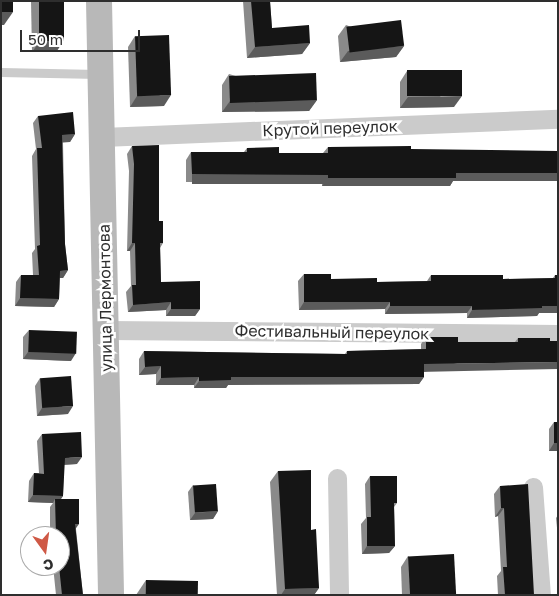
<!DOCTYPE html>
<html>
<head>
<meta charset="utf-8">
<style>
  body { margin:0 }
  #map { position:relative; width:559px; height:596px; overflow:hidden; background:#fff; font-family:"Golos Text",sans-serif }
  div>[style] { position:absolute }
  .lane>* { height:9px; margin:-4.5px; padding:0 4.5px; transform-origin:4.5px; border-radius:4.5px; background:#cbcbcb }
  .street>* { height:19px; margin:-9.5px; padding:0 9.5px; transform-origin:9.5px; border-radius:9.5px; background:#cbcbcb }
  .secondary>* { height:26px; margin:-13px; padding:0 13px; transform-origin:13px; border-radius:13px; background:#b8b8b8 }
  .wall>* { inset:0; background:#8a8a8a }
  .shaded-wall>* { inset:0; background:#5b5b5b; transform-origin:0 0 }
  .building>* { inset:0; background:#151515; transform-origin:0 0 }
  span { translate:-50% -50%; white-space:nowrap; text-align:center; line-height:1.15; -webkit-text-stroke:5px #fff; paint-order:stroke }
  .street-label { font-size:16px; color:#2e2e2e }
  .frame { position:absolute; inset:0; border:2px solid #2e2e2e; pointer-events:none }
  .north { position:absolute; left:20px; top:526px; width:50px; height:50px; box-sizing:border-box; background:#fff; border:1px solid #ababab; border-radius:50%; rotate:166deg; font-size:14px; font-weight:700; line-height:20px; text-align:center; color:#2e2e2e }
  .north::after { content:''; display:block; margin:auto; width:18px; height:22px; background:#cf5946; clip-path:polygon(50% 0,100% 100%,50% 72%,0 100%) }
  .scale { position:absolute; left:20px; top:30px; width:120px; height:22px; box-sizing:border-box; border:2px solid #2e2e2e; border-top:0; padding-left:6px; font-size:15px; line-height:18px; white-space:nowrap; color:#2e2e2e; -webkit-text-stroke:4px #fff; paint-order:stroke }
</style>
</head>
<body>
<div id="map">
  <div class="lane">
    <i style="left:1px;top:72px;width:97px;rotate:1.2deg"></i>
  </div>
  <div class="street">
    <i style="left:102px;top:137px;width:456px;rotate:-2.3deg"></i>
    <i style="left:106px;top:330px;width:452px;rotate:0.5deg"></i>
    <i style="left:337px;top:478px;width:117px;rotate:89deg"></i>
    <i style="left:533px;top:487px;width:108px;rotate:85.8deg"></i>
  </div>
  <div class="secondary">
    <i style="left:99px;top:1px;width:594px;rotate:88.84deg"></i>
  </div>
  <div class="wall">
    <i style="clip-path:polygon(31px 1px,64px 1px,57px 51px,32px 52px)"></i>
    <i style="clip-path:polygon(243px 1px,270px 1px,272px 28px,310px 43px,302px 54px,247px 58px)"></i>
    <i style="clip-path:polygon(346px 25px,404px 46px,396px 57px,340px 62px,338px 36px)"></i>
    <i style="clip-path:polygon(135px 36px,164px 106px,130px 107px,128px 47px)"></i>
    <i style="clip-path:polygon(407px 71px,454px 107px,400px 108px,400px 82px)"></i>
    <i style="clip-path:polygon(229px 74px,317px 100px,309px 111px,222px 112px,222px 85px)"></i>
    <i style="clip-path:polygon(38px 116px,75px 134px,70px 142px,63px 142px,65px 244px,68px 270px,63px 278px,60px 278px,59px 299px,54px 307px,15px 306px,16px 282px,21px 275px,33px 275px,32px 253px,35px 249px,32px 156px,36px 149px,33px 123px)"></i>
    <i style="clip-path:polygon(132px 146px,159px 221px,163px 243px,160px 248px,161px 282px,200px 309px,195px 316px,166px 316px,166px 310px,128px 312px,126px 292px,131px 286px,130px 251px,127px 251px,129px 171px,127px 154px)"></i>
    <i style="clip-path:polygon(328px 147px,411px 149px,453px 181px,450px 186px,322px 186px,322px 183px,186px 182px,186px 160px,191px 152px,244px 152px,247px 148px,279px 153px,323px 153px)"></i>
    <i style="clip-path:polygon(304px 274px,331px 279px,377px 282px,427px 281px,431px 275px,503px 279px,553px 278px,555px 275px,558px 275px,558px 313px,539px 313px,537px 316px,467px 318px,467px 313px,385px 314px,385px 309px,299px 310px,298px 281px)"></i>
    <i style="clip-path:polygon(29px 330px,71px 361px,23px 359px,23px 337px)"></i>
    <i style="clip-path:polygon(426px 337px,458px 342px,515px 342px,518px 338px,550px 338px,424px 372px,424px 377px,419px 384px,228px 385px,226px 388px,194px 388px,194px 385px,156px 385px,156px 374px,139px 375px,139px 359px,144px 351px,345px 354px,347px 351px,421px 349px,421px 344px)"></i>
    <i style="clip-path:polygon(40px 378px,68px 414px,37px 416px,35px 386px)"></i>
    <i style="clip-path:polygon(554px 422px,558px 422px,558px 451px,549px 451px,549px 429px)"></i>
    <i style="clip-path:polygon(42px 434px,77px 464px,64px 465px,63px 496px,61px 499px,76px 529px,83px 595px,56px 595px,53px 566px,60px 566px,60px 536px,50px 536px,50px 507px,53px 503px,28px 502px,29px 481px,34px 473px,39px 473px,37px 441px)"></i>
    <i style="clip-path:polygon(278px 471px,311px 530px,319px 588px,314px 595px,277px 595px,270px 482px)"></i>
    <i style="clip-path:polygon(370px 476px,397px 503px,394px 507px,395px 546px,389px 553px,362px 554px,361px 524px,366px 518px,365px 484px)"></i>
    <i style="clip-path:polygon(193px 485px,218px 511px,213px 519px,190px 520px,188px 492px)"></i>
    <i style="clip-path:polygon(500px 486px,534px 595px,498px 595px,497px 576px,501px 571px,498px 516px,495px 517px,494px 494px)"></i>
    <i style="clip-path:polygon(558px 515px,558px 537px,556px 518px)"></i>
    <i style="clip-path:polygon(408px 556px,456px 595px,402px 595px,401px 567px)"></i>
    <i style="clip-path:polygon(146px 580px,197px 595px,136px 595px)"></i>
  </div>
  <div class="shaded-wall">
    <i style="clip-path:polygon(1px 12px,13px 12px,4px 25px,1px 25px)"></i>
    <i style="clip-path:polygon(64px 40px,57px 51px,32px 52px,40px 41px)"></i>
    <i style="clip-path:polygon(310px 43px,302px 54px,247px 58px,255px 47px)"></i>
    <i style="clip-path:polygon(404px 46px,396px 57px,340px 62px,348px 51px)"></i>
    <i style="clip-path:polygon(171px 95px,164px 106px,130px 107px,137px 96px)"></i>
    <i style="clip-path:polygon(462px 96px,454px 107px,400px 108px,408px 97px)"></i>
    <i style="clip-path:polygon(317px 100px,309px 111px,222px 112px,230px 101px)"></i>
    <i style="clip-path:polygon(75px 134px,70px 142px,57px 143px,62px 135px)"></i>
    <i style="clip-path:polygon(456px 173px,558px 173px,558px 181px,453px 181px,450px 186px,322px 186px,328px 178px)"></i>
    <i style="left:192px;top:174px;width:136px;height:10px"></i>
    <i style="clip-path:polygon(132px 243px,135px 243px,130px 251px,127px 251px)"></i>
    <i style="clip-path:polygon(68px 270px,63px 278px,55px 278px,60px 271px)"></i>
    <i style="clip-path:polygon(20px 298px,59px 299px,54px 307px,15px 306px)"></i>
    <i style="clip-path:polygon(171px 302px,166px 310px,128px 312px,133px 305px)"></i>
    <i style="clip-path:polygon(304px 302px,390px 302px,385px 309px,299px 310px)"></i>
    <i style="clip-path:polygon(390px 306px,472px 306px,467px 313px,385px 314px)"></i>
    <i style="clip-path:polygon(542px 306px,558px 306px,558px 313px,539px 313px,537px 316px,467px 318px,472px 310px)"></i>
    <i style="clip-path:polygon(171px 309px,200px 309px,195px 316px,166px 316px)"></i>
    <i style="clip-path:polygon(28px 352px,76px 353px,71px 361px,23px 359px)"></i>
    <i style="clip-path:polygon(558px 362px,558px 369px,418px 372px,424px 364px)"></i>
    <i style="clip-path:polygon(161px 366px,156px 374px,139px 375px,145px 367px)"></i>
    <i style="clip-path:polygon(199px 377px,194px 385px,156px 385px,161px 378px)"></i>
    <i style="clip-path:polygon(231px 377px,424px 377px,419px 384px,228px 385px,226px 388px,194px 388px,199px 381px)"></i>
    <i style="clip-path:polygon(73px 406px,68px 414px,37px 416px,42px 408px)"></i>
    <i style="clip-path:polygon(554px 443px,558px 443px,558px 451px,549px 451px)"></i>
    <i style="clip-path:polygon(82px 457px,77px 464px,59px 465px,65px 458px)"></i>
    <i style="clip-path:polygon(33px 495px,63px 496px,58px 503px,55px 499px,53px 503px,28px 502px)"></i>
    <i style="clip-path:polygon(501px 508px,504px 508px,498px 516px,495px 517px)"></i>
    <i style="clip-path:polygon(218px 511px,213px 519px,190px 520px,195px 513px)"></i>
    <i style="clip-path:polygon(75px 524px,79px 524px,74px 531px)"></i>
    <i style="clip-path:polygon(367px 546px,395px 546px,389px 553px,362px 554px)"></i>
    <i style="clip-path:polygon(319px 588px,314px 595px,281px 595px,285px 589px)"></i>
  </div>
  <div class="building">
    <i style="left:1px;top:1px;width:12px;height:11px"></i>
    <i style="left:39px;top:1px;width:25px;height:40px"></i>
    <i style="clip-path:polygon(251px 1px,270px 1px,272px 28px,309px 25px,310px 43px,255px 47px)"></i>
    <i style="left:401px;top:20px;width:26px;height:55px;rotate:83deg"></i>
    <i style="left:169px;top:35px;width:60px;height:34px;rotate:88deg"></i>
    <i style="left:462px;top:70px;width:26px;height:55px;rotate:90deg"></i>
    <i style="left:316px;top:73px;width:27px;height:87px;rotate:88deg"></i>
    <i style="clip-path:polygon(73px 112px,75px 134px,62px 135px,65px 244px,68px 270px,60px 271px,59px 299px,20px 298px,21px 275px,39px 275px,37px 246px,40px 245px,37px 148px,42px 148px,38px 116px)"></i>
    <i style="clip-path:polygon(159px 145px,159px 221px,163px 221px,163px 243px,160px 243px,161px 282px,200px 281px,200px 309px,171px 309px,171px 302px,133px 305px,132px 285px,136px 285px,135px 243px,132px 243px,134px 164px,132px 146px)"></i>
    <i style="clip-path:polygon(411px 146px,411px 149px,558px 151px,558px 173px,456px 173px,456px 178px,328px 178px,328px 175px,192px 174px,191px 152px,247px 152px,247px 148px,279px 147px,279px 153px,328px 153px,328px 147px)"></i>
    <i style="clip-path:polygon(304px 274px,331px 274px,331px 279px,377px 278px,377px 282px,431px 281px,431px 275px,503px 275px,503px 279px,555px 278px,555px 275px,558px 275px,558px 306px,542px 306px,542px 308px,472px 310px,472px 306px,390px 306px,390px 302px,304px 302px)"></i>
    <i style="left:29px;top:330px;width:48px;height:22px;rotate:2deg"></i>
    <i style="clip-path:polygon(426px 337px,458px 337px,458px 342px,518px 342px,518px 338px,550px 338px,550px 341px,558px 341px,558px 362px,424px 364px,424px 377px,231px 377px,231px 380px,199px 381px,199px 377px,161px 378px,161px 366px,145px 367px,144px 351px,347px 354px,347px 351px,426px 349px)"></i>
    <i style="left:71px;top:376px;width:30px;height:31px;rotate:86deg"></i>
    <i style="left:554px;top:422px;width:4px;height:21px"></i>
    <i style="clip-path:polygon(81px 432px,82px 457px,65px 458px,63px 496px,33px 495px,34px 473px,44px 474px,42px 434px)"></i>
    <i style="clip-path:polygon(311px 470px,311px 530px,316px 529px,319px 588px,285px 589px,278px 471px)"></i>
    <i style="clip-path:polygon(370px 476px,397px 476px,397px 503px,394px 503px,395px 546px,367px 546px,367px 517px,371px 517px)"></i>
    <i style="left:216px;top:484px;width:27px;height:23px;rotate:86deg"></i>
    <i style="clip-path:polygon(528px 484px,534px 595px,505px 595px,503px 567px,507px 567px,504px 508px,501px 508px,500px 486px)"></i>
    <i style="clip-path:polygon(55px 499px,79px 499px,79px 524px,75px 524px,83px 595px,62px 595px,59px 566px,60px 566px,60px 536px,56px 536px)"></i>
    <i style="left:454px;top:554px;width:41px;height:46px;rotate:87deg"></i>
    <i style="left:146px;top:580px;width:52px;height:15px;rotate:1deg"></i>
  </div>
  <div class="street-label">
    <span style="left:330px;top:128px;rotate:-2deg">Крутой переулок</span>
    <span style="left:105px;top:298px;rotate:-91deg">улица Лермонтова</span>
    <span style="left:332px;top:332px;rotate:1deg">Фестивальный переулок</span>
  </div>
  <div class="frame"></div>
  <div class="north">С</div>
  <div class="scale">50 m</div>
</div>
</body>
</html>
